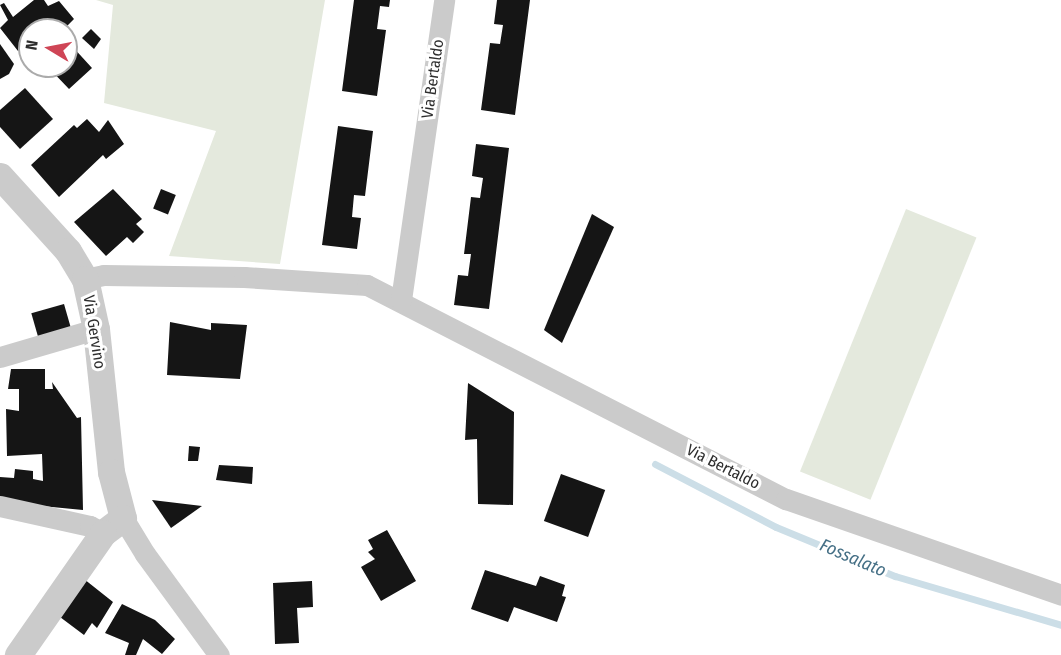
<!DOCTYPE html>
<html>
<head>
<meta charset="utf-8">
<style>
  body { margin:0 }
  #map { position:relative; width:1061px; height:655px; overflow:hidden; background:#fff; font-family:"Fira Sans Condensed",sans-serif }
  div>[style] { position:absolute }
  .green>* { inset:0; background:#e4e9dd; transform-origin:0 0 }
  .stream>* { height:7px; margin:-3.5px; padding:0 3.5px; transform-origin:3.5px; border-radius:3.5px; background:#ccdee7 }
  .building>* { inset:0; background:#151515; transform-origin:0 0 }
  .minor>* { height:21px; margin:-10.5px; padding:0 10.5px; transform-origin:10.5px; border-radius:10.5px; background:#cbcbcb }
  .tertiary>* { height:27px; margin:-13.5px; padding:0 13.5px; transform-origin:13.5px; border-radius:13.5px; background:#cbcbcb }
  span { translate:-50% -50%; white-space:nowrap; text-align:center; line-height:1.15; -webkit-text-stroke:6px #fff; paint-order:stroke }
  .street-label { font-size:16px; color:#2e2e2e }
  .water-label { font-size:18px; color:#467086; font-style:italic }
  .north { position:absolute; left:18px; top:18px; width:60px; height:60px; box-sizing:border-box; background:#fff; border:2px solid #ababab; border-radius:50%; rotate:280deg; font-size:16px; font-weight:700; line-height:24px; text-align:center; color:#2e2e2e }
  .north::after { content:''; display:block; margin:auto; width:21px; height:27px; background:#cf4556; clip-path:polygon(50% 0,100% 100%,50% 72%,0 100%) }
</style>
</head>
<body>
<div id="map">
  <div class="green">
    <i style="clip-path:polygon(96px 0,325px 0,280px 264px,169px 256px,216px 131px,104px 103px,113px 5px)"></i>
    <i style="left:906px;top:209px;width:76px;height:283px;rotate:22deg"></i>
  </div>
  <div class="stream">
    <i style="left:655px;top:464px;width:136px;rotate:27.5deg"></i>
    <i style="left:776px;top:527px;width:129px;rotate:22.4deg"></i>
    <i style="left:895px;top:576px;width:173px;rotate:16.4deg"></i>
  </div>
  <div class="building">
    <i style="clip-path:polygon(34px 0,44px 0,48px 6px,59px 1px,74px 19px,63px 30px,30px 30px,30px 42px,18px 51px,0 28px,8px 20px,0 5px,4px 3px,13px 17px)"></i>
    <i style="clip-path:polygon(354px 0,390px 0,389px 7px,380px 6px,377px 29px,386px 30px,377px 96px,342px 91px)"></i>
    <i style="clip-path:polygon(497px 0,530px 0,515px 115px,481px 110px,490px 43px,500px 44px,503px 25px,494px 24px)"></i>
    <i style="clip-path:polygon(91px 29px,101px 39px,94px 49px,82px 38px)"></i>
    <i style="clip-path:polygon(0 44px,14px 64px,9px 74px,0 79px)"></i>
    <i style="clip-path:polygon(71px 45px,92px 68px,69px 89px,47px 66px,66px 66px,66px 50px)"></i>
    <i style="clip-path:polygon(25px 88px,53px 119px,20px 149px,0 127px,0 110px)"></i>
    <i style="clip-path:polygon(87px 119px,99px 132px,108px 120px,124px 144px,106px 159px,103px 155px,59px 197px,31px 165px,74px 125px,77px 128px)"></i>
    <i style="clip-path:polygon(338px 126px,373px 131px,365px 196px,354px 195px,352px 217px,361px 218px,357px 249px,322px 245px)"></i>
    <i style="clip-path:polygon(476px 144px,509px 148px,489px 309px,454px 305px,458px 275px,468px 276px,471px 254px,464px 254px,471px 197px,480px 198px,483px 178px,472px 176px)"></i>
    <i style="clip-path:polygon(113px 189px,142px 219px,136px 224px,144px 232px,133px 243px,127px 237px,106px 256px,74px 222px)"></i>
    <i style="left:161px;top:189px;width:16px;height:21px;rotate:22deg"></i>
    <i style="clip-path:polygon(592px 214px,614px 227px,562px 343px,544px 330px)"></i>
    <i style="left:64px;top:304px;width:26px;height:34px;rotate:74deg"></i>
    <i style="clip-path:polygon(170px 322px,211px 330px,211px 323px,247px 325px,240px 379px,167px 375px)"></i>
    <i style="clip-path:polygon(11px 369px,45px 369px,45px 389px,53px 389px,52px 382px,77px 418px,81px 417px,83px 510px,0 502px,0 477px,14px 478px,15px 469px,33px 471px,33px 479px,43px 481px,42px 454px,7px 456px,6px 409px,19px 411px,19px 389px,8px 389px)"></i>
    <i style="clip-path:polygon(468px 383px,514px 412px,513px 505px,478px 504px,477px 439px,465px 440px)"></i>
    <i style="clip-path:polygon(189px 446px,200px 447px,198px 461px,188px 461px)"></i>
    <i style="clip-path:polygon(219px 465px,253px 467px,252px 484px,216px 480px)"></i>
    <i style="left:561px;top:474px;width:47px;height:50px;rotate:20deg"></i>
    <i style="clip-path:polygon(152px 500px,202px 506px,171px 528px)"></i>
    <i style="clip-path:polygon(387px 530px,416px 581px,381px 601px,361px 567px,375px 559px,368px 552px,373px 549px,368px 540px)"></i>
    <i style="clip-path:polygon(485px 570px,536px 586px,540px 576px,565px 585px,562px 596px,566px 597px,557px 622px,514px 607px,508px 622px,471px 609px)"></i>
    <i style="clip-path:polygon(84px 579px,113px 602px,97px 628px,92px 623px,84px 635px,56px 614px)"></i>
    <i style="clip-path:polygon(312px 581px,313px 607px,297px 608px,299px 643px,275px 644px,273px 583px)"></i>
    <i style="clip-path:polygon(122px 604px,155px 620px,175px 639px,162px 654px,143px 639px,136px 655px,125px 655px,129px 643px,105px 633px)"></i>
  </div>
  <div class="minor">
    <i style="left:85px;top:279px;width:19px;rotate:-12deg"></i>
    <i style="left:104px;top:275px;width:140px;rotate:0.8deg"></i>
    <i style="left:244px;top:277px;width:123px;rotate:3.7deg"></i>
    <i style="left:367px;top:285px;width:470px;rotate:27.1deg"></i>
    <i style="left:786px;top:499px;width:291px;rotate:19.2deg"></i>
    <i style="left:401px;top:300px;width:303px;rotate:-81.8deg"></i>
    <i style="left:0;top:357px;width:100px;rotate:-16.3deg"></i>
    <i style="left:0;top:506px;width:92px;rotate:12.5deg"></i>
    <i style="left:90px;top:526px;width:15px;rotate:28deg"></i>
    <i style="left:123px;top:518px;width:42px;rotate:58.6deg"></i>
    <i style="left:145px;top:554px;width:125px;rotate:53.8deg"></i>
  </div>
  <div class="tertiary">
    <i style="left:0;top:176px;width:101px;rotate:47.8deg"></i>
    <i style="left:68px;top:251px;width:33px;rotate:59deg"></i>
    <i style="left:85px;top:279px;width:51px;rotate:77.6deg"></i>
    <i style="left:96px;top:329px;width:144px;rotate:84deg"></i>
    <i style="left:111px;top:472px;width:48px;rotate:75.4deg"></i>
    <i style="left:123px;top:518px;width:25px;rotate:143deg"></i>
    <i style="left:103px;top:533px;width:149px;rotate:124.9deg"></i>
  </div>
  <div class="street-label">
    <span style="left:433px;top:79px;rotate:-82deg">Via Bertaldo</span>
    <span style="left:94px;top:332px;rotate:81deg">Via Gervino</span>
    <span style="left:723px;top:467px;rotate:27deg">Via Bertaldo</span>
  </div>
  <div class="water-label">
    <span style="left:853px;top:558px;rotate:23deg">Fossalato</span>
  </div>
  <div class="north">N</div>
</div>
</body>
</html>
